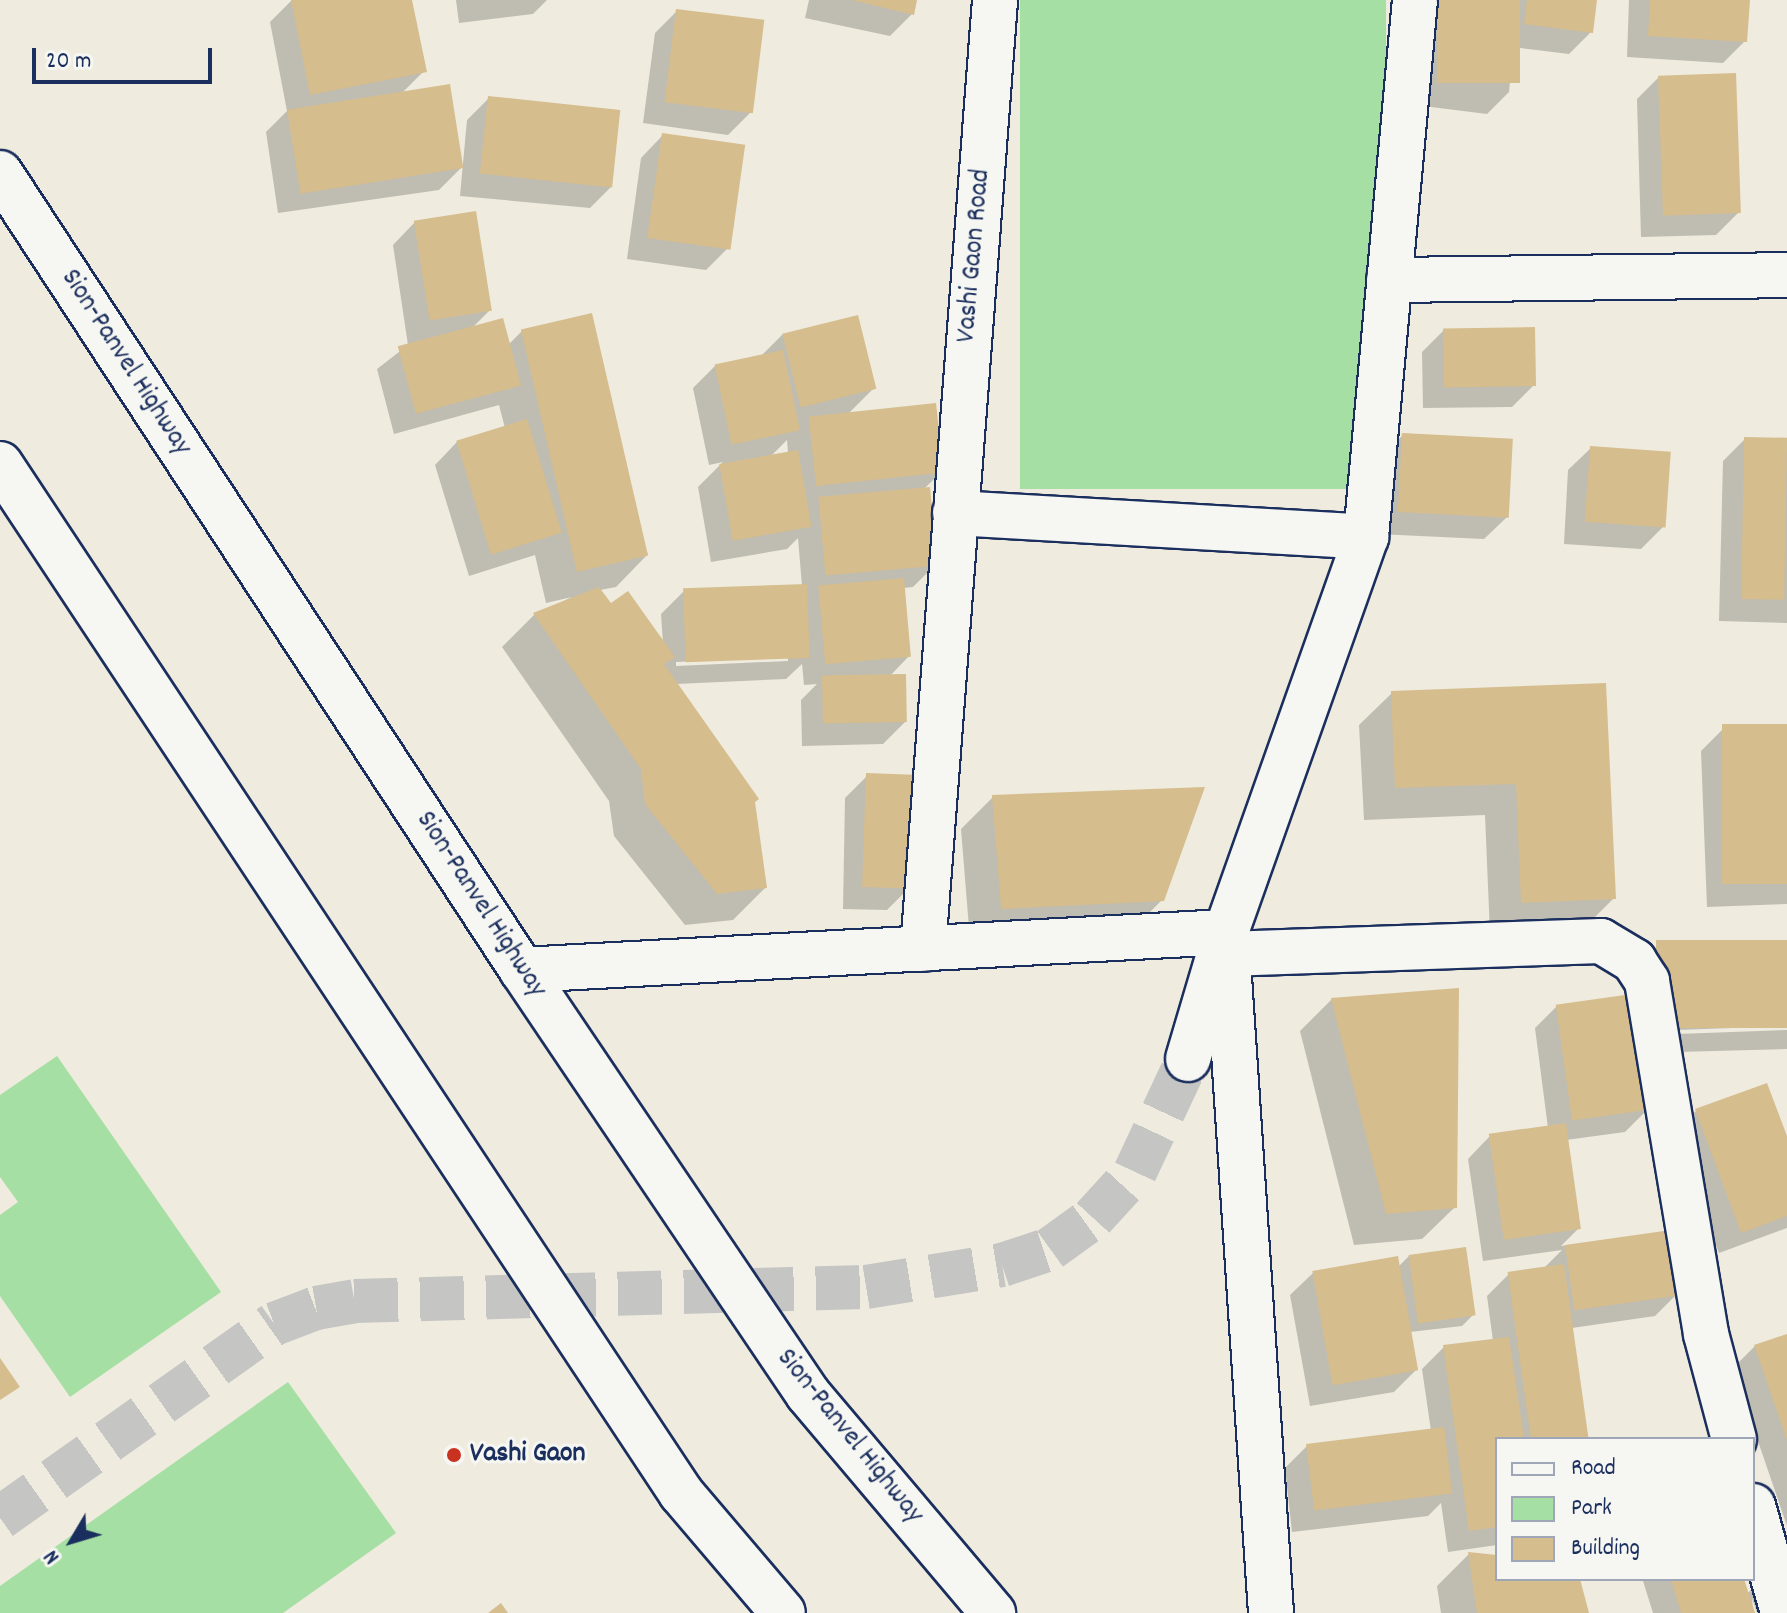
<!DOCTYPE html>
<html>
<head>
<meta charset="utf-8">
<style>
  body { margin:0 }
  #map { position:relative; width:1787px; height:1613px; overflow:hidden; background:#efebde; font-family:Dekko,sans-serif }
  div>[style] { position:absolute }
  .green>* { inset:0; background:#a6dfa3; transform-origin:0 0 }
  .shadow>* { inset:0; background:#0003 }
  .building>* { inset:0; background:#d5bd8d; transform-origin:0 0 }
  .minor-tunnel>* { height:44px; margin-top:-22px; transform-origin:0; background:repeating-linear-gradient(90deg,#c5c5c4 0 44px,transparent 0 66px) }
  .roads { filter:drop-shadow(2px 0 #1b2f5e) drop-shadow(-2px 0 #1b2f5e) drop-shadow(0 2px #1b2f5e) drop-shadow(0 -2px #1b2f5e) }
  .minor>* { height:44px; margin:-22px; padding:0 22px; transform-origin:22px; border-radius:22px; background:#f6f6f2 }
  .highway>* { height:44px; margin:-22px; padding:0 22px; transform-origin:22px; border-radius:22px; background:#f6f6f2 }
  .dots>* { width:22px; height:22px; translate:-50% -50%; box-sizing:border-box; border:4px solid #f6f6f2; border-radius:50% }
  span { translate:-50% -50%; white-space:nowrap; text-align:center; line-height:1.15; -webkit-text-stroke:6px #f6f6f2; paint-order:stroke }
  .street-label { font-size:28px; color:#1b2f5e }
  .poi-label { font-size:28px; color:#1b2f5e; font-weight:700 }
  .left { translate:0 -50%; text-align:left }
  .legend { position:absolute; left:1495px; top:1437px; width:260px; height:144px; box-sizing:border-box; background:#f6f6f2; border:2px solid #9ea6b7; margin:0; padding:10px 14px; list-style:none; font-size:24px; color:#1b2f5e }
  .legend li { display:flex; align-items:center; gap:16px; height:40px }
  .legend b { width:40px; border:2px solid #9ea6b7 }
  .north { position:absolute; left:32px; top:1501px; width:80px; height:80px; -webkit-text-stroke:6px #f6f6f2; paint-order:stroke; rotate:232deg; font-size:22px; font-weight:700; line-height:32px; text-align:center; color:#1b2f5e }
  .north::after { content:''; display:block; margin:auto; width:28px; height:36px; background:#1b2f5e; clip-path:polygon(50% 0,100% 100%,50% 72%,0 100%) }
  .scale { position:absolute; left:32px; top:48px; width:180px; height:36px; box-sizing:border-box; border:4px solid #1b2f5e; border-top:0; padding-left:10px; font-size:24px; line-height:28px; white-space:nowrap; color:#1b2f5e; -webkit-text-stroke:6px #f6f6f2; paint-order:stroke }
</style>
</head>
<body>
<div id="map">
  <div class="green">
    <i style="left:1020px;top:0;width:366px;height:489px"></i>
    <i style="clip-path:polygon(57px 1056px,221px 1292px,70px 1397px,0 1296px,0 1215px,18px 1202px,0 1177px,0 1095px)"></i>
    <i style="clip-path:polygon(288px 1382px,396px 1533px,283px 1613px,0 1613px,0 1586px)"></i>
  </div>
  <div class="shadow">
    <i style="clip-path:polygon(292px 0,410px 0,424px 71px,402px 93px,461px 168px,439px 190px,278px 213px,266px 132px,287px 111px,270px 22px)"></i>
    <i style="clip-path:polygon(456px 0,547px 0,533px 14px,459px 23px)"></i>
    <i style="clip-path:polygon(809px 0,915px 0,912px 14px,890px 36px,805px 18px)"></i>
    <i style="clip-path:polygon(1418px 0,1595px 0,1591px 32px,1569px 54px,1513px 47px,1509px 92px,1487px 114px,1407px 104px)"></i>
    <i style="clip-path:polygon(1629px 0,1748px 0,1745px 41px,1723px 63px,1627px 57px)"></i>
    <i style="clip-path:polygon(677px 11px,750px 113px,728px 135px,643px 123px,655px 33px)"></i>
    <i style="clip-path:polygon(1659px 77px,1738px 213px,1716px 235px,1641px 237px,1637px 99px)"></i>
    <i style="clip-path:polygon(489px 98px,612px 186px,590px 208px,460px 196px,467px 120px)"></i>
    <i style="clip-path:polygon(663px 135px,728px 248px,706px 270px,627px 259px,641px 158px)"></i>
    <i style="clip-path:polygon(evenodd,415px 222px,489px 311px,472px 328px,508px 345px,522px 331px,648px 554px,616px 587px,600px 590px,610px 606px,663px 644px,661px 614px,683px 592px,802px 586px,798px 538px,787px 549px,711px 562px,698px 487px,723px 462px,709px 465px,693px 388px,715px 366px,761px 356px,783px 334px,874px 388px,849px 413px,941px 472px,923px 490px,935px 565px,913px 587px,903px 588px,909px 656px,889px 677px,905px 722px,883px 744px,802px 746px,801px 700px,817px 684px,804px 685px,802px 664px,786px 679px,676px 684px,753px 802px,765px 888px,733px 920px,685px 925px,614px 836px,609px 801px,502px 647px,534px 615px,572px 597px,546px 603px,535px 555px,469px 576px,435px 465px,457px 442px,505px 428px,499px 405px,394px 434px,377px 369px,408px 345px,393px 245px,415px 222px,787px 440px,788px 453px,771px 456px,787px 440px,415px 222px,788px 657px,788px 661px,676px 666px,676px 662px,788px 657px)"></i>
    <i style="clip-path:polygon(1444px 330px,1534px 385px,1512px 407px,1423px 408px,1422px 352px)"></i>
    <i style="clip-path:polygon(1403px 435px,1507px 517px,1484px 539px,1377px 534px,1381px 457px)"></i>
    <i style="clip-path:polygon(1745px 439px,1787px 440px,1787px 623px,1719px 621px,1723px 461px)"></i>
    <i style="clip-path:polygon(1591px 448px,1663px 527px,1641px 549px,1564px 544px,1568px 470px)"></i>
    <i style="clip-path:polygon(1604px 685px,1614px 898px,1582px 930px,1490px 934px,1485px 815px,1364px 820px,1359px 725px,1392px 693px)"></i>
    <i style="clip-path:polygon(1787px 726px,1787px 904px,1707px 907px,1701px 751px,1723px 729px)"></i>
    <i style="clip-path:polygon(867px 776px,909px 888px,887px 910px,843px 909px,845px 798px)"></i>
    <i style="clip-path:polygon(993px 797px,1162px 900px,1130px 932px,970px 940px,961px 829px)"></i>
    <i style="clip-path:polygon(1787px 942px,1787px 1026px,1650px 1031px,1650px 1035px,1787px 1030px,1787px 1049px,1639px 1053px,1647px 1110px,1625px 1132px,1566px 1140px,1579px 1228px,1561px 1246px,1669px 1232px,1677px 1294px,1655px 1316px,1572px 1328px,1588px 1439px,1497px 1439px,1497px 1545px,1448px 1552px,1441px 1503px,1428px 1516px,1292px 1532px,1285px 1468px,1307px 1446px,1431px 1431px,1422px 1369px,1444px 1347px,1493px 1341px,1487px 1296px,1509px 1274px,1543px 1269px,1562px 1250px,1483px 1261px,1468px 1159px,1490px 1136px,1548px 1128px,1535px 1028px,1557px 1006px,1631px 996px,1635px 968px,1657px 946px)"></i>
    <i style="clip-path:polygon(1332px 999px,1455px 1207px,1422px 1239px,1354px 1245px,1300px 1031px)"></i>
    <i style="clip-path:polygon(1696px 1111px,1787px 1142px,1787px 1228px,1719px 1253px,1674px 1133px)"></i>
    <i style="clip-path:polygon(1409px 1256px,1473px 1315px,1462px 1326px,1410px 1332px,1416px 1370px,1394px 1392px,1310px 1406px,1290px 1295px,1313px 1273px,1398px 1267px)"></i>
    <i style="clip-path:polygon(1787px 1336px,1787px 1526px,1733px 1368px,1755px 1346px)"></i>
    <i style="clip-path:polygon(1469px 1554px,1497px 1557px,1497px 1579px,1578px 1579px,1587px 1613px,1441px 1613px,1437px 1586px)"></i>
    <i style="clip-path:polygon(1781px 1559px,1787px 1613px,1757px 1613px,1752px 1598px,1753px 1613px,1653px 1613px,1643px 1581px,1742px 1579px,1747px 1594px)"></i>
  </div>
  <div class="building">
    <i style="clip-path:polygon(291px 0,412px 0,427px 72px,310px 95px)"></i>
    <i style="clip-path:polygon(852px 0,917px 0,914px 15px)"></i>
    <i style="left:1437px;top:0;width:83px;height:83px"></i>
    <i style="clip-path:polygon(1527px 0,1597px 0,1593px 33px,1524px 24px)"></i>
    <i style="clip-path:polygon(1650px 0,1750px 0,1747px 42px,1648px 36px)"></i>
    <i style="left:676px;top:9px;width:89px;height:94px;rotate:7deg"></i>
    <i style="left:1736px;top:73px;width:140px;height:78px;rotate:88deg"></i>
    <i style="left:450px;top:84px;width:85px;height:165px;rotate:81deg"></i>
    <i style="left:488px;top:96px;width:133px;height:78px;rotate:6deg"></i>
    <i style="left:662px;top:133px;width:84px;height:106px;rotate:8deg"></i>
    <i style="left:476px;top:211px;width:101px;height:63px;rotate:81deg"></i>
    <i style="left:592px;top:313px;width:249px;height:73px;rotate:77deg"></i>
    <i style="left:858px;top:315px;width:76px;height:78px;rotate:76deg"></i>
    <i style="left:503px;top:318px;width:70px;height:109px;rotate:75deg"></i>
    <i style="left:1535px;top:327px;width:59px;height:92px;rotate:89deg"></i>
    <i style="left:783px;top:350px;width:82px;height:70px;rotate:78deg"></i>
    <i style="left:936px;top:403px;width:70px;height:128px;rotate:84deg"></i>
    <i style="left:527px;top:419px;width:119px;height:74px;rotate:73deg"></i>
    <i style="left:1402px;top:433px;width:111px;height:79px;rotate:3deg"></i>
    <i style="left:1744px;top:437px;width:43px;height:162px;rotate:1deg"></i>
    <i style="left:1590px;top:446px;width:81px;height:76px;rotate:4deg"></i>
    <i style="left:798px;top:450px;width:78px;height:80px;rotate:80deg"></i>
    <i style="left:930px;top:487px;width:79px;height:112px;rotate:85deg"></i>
    <i style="left:904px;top:578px;width:79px;height:86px;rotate:85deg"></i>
    <i style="left:807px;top:584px;width:74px;height:124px;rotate:88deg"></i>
    <i style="clip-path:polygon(599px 587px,611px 603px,628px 591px,675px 657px,664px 664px,759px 799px,755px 802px,767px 888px,717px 894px,645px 804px,641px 769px,533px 613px)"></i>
    <i style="left:906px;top:674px;width:48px;height:84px;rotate:89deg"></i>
    <i style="clip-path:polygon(1606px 683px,1616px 899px,1521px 903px,1516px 784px,1395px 788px,1391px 691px)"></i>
    <i style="left:1787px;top:724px;width:160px;height:65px;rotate:90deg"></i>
    <i style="left:866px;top:773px;width:47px;height:114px;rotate:2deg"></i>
    <i style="clip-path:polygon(1205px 787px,1164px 901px,1001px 909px,992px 795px)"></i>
    <i style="left:1787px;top:940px;width:88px;height:131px;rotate:90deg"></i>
    <i style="clip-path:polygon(1459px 988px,1457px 1208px,1386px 1214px,1331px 998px)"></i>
    <i style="left:1632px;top:994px;width:117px;height:77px;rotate:82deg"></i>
    <i style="clip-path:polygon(1767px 1083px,1787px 1136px,1787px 1216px,1741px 1233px,1695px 1109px)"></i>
    <i style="left:1566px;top:1123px;width:107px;height:78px;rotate:82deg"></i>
    <i style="left:1671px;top:1230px;width:66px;height:107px;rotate:82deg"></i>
    <i style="left:1466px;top:1247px;width:69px;height:58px;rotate:82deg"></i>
    <i style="left:1398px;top:1256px;width:116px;height:87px;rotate:80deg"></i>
    <i style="left:1564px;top:1264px;width:177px;height:57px;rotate:82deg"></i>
    <i style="clip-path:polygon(1787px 1334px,1787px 1440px,1754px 1345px)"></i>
    <i style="clip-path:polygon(1509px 1337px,1524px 1439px,1497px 1439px,1497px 1527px,1469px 1531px,1443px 1345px)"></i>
    <i style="clip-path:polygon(0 1358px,20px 1387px,0 1400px)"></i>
    <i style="left:1444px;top:1427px;width:67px;height:139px;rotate:83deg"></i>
    <i style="clip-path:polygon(1468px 1552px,1497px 1555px,1497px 1579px,1580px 1579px,1589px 1613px,1477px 1613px)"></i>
    <i style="clip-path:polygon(1671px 1579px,1744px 1579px,1755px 1613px,1681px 1613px)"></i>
    <i style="clip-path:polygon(501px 1603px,508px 1613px,488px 1613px)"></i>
  </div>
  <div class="minor-tunnel">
    <i style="left:0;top:1518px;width:336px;rotate:-35.3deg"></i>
    <i style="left:274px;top:1324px;width:45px;rotate:-20.9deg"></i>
    <i style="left:316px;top:1308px;width:39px;rotate:-10deg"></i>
    <i style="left:354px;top:1301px;width:512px;rotate:-1.57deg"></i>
    <i style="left:866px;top:1287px;width:138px;rotate:-9.2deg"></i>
    <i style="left:1002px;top:1265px;width:51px;rotate:-18.4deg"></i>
    <i style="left:1050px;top:1249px;width:53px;rotate:-35.8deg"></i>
    <i style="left:1093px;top:1218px;width:62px;rotate:-47.6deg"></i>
    <i style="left:1135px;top:1172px;width:125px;rotate:-64.9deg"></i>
  </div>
  <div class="roads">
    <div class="minor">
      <i style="left:1389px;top:280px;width:398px;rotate:-0.7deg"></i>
      <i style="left:955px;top:513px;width:412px;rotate:3.3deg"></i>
      <i style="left:1366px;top:537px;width:419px;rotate:109.5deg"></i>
      <i style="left:1226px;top:932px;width:682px;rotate:86.22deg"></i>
      <i style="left:1366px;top:537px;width:539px;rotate:-84.79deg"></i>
      <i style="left:923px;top:949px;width:952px;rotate:-85.66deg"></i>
      <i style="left:1226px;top:954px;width:375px;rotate:-2deg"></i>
      <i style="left:1601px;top:941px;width:39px;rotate:31deg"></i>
      <i style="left:1634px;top:961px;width:24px;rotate:57deg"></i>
      <i style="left:1647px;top:981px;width:358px;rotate:80.5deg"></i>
      <i style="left:1706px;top:1334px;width:109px;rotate:75.1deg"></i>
      <i style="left:522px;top:970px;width:705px;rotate:-3.09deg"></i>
      <i style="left:1188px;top:1059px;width:102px;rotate:-73.5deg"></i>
      <i style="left:1753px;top:1506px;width:111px;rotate:74.3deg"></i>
    </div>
    <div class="highway">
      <i style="left:0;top:173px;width:953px;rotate:56.78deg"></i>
      <i style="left:522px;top:970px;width:511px;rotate:56deg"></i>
      <i style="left:808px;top:1394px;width:287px;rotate:49.8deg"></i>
      <i style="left:0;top:464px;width:1234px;rotate:56.5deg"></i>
      <i style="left:681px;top:1493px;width:157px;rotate:49.6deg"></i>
    </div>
  </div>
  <div class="dots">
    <i style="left:454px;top:1455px;background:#c8321e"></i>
  </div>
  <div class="street-label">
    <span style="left:975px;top:256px;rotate:-85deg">Vashi Gaon Road</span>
    <span style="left:125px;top:363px;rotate:57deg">Sion-Panvel Highway</span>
    <span style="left:480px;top:905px;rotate:57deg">Sion-Panvel Highway</span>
    <span style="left:849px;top:1437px;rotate:51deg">Sion-Panvel Highway</span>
  </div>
  <div class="poi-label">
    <span class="left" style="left:470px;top:1455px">Vashi Gaon</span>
  </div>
  <ul class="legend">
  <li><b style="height:10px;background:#f6f6f2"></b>Road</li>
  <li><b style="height:22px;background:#a6dfa3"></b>Park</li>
  <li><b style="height:22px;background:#d5bd8d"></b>Building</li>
  </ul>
  <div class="north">N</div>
  <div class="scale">20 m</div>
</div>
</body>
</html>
